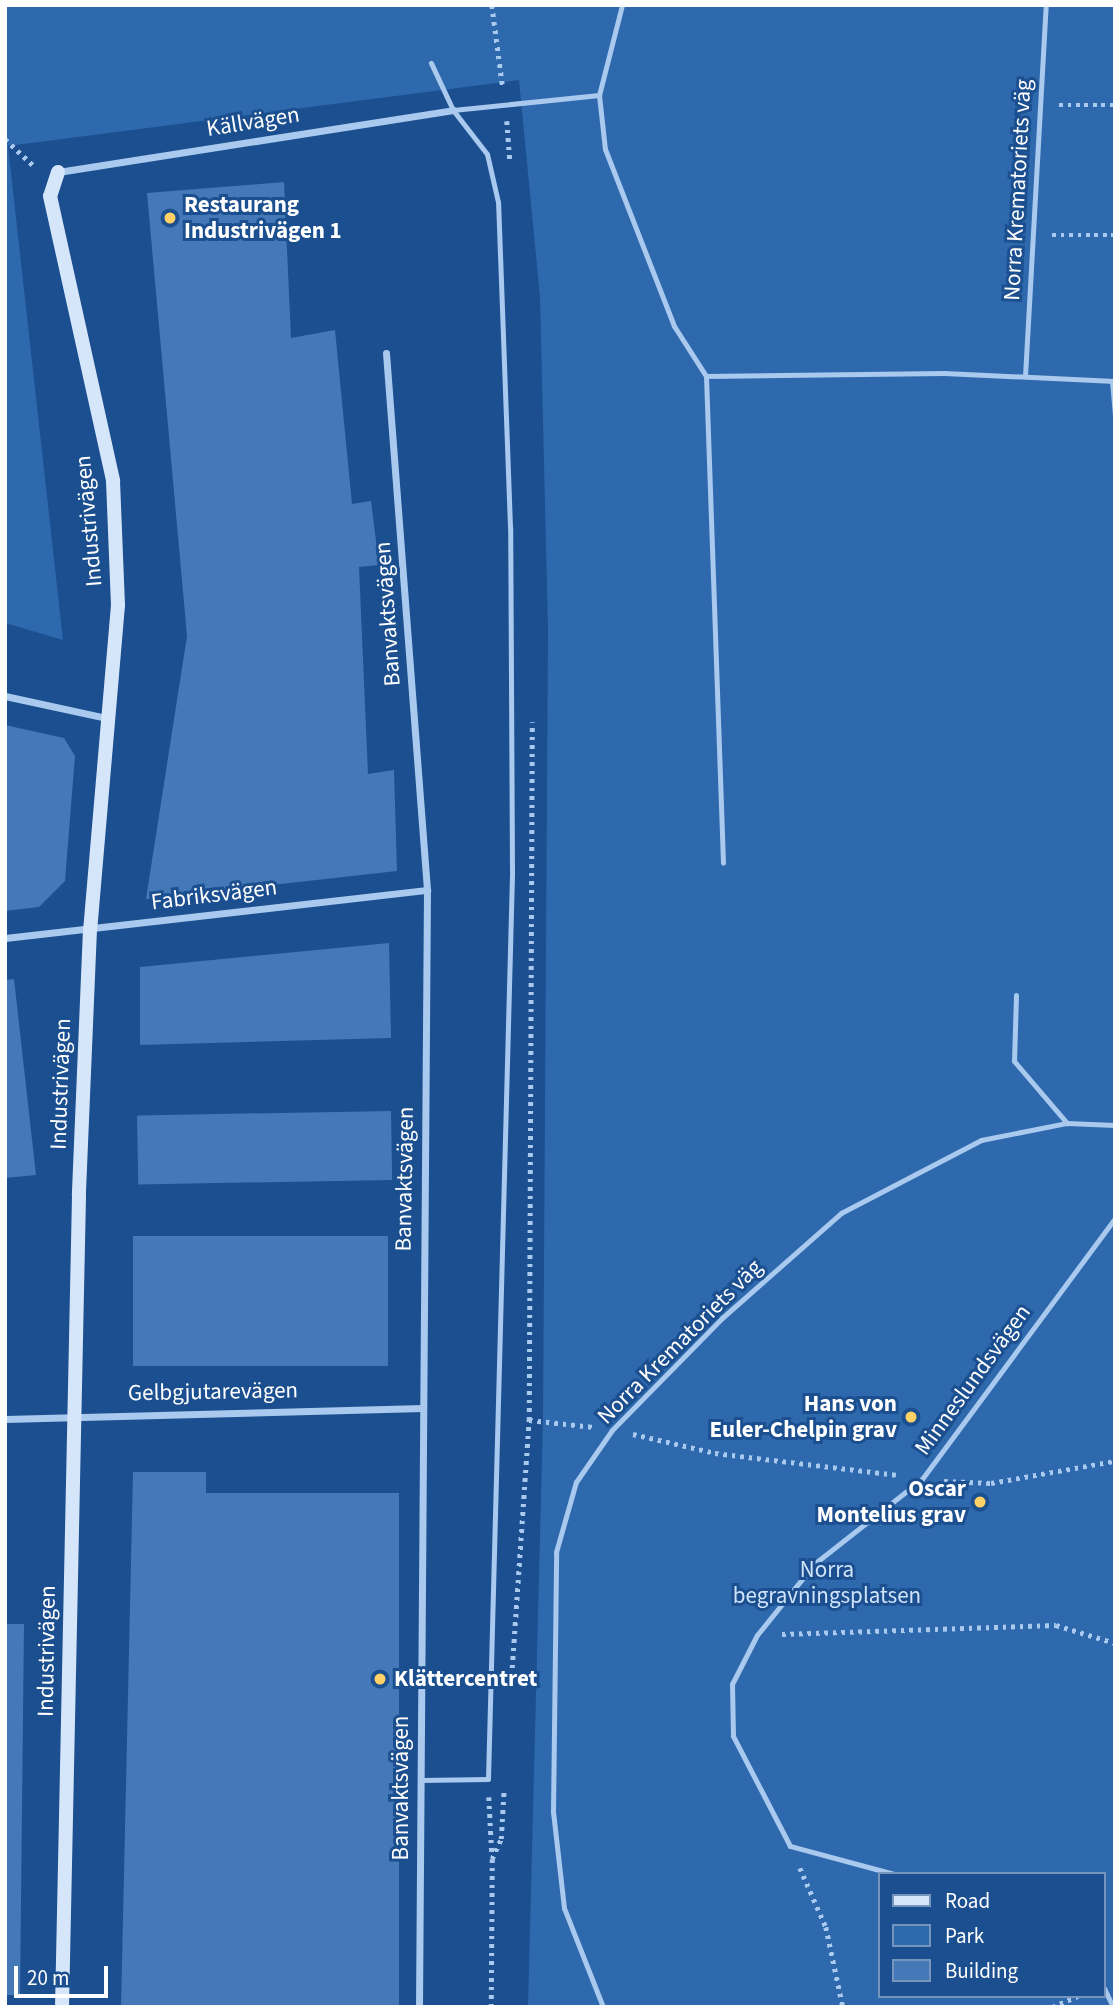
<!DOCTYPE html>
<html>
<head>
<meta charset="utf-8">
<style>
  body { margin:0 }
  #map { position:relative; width:1120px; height:2012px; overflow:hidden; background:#1b4f8f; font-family:"Source Sans 3",sans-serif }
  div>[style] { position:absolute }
  .green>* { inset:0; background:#2e69ad }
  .building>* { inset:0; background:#4478b7; transform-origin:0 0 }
  .path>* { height:4.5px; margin-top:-2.25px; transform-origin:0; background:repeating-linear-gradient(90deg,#a9c9ee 0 3.5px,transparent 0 8.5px) }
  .lane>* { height:5px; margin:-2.5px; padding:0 2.5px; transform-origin:2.5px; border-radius:2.5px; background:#a9c9ee }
  .street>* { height:7px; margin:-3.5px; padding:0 3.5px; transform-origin:3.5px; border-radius:3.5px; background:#a9c9ee }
  .secondary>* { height:14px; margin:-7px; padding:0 7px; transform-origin:7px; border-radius:7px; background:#d6e6fa }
  .dots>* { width:19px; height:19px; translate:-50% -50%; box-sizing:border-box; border:4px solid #1b4f8f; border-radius:50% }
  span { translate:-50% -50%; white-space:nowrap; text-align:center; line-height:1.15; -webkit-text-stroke:6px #1b4f8f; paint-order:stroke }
  .street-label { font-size:23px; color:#fff }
  .poi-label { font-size:23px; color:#fff; font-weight:700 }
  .left { translate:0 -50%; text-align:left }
  .right { translate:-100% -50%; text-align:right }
  .park-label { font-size:23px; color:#cfe3fa }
  .frame { position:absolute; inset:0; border:7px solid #fff; pointer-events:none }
  .legend { position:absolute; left:878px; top:1872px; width:228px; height:126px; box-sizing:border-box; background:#1b4f8f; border:2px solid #7695bc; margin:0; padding:9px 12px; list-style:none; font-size:21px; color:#fff }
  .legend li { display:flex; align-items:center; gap:14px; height:35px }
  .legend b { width:35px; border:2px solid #7695bc }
  .scale { position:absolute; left:14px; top:1966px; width:94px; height:32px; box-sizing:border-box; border:4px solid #fff; border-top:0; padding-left:9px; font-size:21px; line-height:24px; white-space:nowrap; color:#fff; -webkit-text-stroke:5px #1b4f8f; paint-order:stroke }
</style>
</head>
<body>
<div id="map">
  <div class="green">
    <i style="clip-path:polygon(evenodd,5px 5px,1115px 5px,1115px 2007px,528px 2007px,543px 1419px,548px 629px,540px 297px,519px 80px,8px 146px,63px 640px,5px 623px,5px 5px,880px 1874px,1104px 1874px,1104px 1996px,880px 1996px,880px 1874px)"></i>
  </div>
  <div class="building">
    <i style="clip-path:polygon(284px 182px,291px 338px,335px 330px,352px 504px,371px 501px,379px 565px,359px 567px,368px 774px,394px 770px,397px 871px,146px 899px,187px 636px,147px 193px)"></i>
    <i style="clip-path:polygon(5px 725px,64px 738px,75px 756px,65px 881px,39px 907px,5px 911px)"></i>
    <i style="clip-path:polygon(389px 943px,391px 1038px,140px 1045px,140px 967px)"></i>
    <i style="clip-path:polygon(14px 979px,36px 1175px,5px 1178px,5px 980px)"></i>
    <i style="left:391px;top:1111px;width:69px;height:254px;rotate:89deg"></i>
    <i style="left:388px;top:1236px;width:130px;height:255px;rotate:90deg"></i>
    <i style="clip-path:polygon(133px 1472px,206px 1472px,206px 1493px,399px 1493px,399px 2007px,121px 2007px)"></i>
    <i style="clip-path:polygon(5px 1624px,24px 1624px,20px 1995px,5px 1995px)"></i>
  </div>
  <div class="path">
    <i style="left:492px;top:5px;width:84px;rotate:82.5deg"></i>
    <i style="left:1059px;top:105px;width:56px"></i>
    <i style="left:507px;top:121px;width:40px;rotate:85.7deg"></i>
    <i style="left:5px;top:139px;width:41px;rotate:43deg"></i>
    <i style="left:1052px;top:235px;width:63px"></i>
    <i style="left:529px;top:1420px;width:65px;rotate:6.1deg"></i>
    <i style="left:633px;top:1434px;width:84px;rotate:13deg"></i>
    <i style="left:715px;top:1453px;width:184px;rotate:6.9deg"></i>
    <i style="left:944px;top:1481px;width:47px;rotate:2.4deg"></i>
    <i style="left:991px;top:1483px;width:126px;rotate:-10.1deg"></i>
    <i style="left:782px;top:1634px;width:274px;rotate:-1.9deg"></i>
    <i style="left:1056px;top:1625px;width:62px;rotate:17deg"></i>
    <i style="left:512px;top:1668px;width:249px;rotate:-86.1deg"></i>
    <i style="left:529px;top:1420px;width:698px;rotate:-89.75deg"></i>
    <i style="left:489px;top:1797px;width:58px;rotate:87deg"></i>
    <i style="left:800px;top:1868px;width:64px;rotate:66.2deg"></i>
    <i style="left:826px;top:1927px;width:82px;rotate:78deg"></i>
    <i style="left:491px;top:2007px;width:148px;rotate:-89.6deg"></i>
    <i style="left:492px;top:1859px;width:22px;rotate:-66deg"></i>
    <i style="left:501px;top:1839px;width:50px;rotate:-86.6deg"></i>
    <i style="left:1052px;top:2007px;width:28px;rotate:-23deg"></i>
  </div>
  <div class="lane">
    <i style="left:622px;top:5px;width:93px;rotate:104.3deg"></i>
    <i style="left:599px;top:95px;width:54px;rotate:83.7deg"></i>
    <i style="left:605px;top:149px;width:190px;rotate:68.7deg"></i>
    <i style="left:674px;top:326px;width:59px;rotate:57.4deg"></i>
    <i style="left:706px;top:376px;width:238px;rotate:-0.7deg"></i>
    <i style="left:944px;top:373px;width:171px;rotate:2.7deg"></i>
    <i style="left:453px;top:110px;width:147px;rotate:-5.9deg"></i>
    <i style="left:706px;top:376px;width:487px;rotate:88deg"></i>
    <i style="left:1025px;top:376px;width:372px;rotate:-86.8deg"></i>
    <i style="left:1112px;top:381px;width:36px;rotate:85deg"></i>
    <i style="left:1016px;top:995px;width:66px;rotate:91.7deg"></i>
    <i style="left:1014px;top:1061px;width:82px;rotate:49.5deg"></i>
    <i style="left:421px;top:1780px;width:67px;rotate:-0.9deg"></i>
    <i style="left:488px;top:1779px;width:907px;rotate:-88.48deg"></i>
    <i style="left:512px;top:872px;width:345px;rotate:-90.3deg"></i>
    <i style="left:510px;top:527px;width:325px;rotate:-92.1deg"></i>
    <i style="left:498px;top:202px;width:49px;rotate:-102.9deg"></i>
    <i style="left:487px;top:154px;width:56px;rotate:-127.7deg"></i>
    <i style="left:453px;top:110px;width:52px;rotate:-115.1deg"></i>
    <i style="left:894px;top:1874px;width:108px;rotate:-164.9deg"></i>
    <i style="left:790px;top:1846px;width:124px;rotate:-117.4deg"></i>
    <i style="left:733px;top:1736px;width:52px;rotate:-91.1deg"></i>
    <i style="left:732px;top:1684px;width:55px;rotate:-63deg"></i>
    <i style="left:757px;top:1635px;width:91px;rotate:-51.2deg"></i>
    <i style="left:814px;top:1564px;width:137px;rotate:-38.2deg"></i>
    <i style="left:922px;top:1479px;width:325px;rotate:-53.5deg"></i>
    <i style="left:1104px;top:1988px;width:21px;rotate:65deg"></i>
    <i style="left:603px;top:2007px;width:106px;rotate:-111.5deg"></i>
    <i style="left:564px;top:1908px;width:97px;rotate:-96.5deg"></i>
    <i style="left:553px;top:1812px;width:260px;rotate:-89.3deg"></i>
    <i style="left:556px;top:1552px;width:73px;rotate:-74.1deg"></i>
    <i style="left:576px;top:1482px;width:63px;rotate:-55.3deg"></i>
    <i style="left:612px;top:1430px;width:157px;rotate:-45.5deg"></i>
    <i style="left:722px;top:1318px;width:159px;rotate:-41.4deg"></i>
    <i style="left:841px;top:1213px;width:158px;rotate:-27.5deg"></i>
    <i style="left:981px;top:1140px;width:88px;rotate:-11.2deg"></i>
    <i style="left:1067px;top:1123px;width:48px;rotate:2.4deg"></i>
  </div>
  <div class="street">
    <i style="left:58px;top:172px;width:400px;rotate:-8.9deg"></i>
    <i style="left:386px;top:353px;width:539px;rotate:85.63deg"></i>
    <i style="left:427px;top:890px;width:1117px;rotate:90.41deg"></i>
    <i style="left:5px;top:696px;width:108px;rotate:12.2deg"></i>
    <i style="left:5px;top:938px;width:425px;rotate:-6.5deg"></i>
    <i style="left:5px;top:1419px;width:418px;rotate:-1.5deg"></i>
  </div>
  <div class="secondary">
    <i style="left:58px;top:172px;width:25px;rotate:108deg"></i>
    <i style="left:50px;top:196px;width:292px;rotate:77.5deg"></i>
    <i style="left:113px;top:481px;width:124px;rotate:87.7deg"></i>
    <i style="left:118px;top:605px;width:325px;rotate:94.9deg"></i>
    <i style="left:90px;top:929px;width:267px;rotate:92.4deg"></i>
    <i style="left:79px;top:1196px;width:811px;rotate:91.2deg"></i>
  </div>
  <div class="dots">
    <i style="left:170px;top:218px;background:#ffd166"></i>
    <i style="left:911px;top:1417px;background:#ffd166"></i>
    <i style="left:980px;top:1502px;background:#ffd166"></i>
    <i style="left:380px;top:1679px;background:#ffd166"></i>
  </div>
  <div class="street-label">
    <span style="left:253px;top:122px;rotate:-9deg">Källvägen</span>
    <span style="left:1018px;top:190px;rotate:-87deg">Norra Krematoriets väg</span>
    <span style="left:89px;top:521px;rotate:-95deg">Industrivägen</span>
    <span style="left:388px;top:614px;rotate:-94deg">Banvaktsvägen</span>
    <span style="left:214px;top:895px;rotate:-7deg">Fabriksvägen</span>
    <span style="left:61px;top:1084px;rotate:-88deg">Industrivägen</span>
    <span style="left:405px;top:1179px;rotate:-89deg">Banvaktsvägen</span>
    <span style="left:680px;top:1342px;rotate:-45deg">Norra Krematoriets väg</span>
    <span style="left:973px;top:1380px;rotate:-54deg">Minneslundsvägen</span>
    <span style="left:213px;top:1392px;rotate:-1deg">Gelbgjutarevägen</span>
    <span style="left:47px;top:1651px;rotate:-89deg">Industrivägen</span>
    <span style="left:401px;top:1788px;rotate:-90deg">Banvaktsvägen</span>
  </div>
  <div class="poi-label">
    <span class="left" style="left:184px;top:218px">Restaurang<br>Industrivägen 1</span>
    <span class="right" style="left:897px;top:1417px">Hans von<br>Euler-Chelpin grav</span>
    <span class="right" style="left:966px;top:1502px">Oscar<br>Montelius grav</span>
    <span class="left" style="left:394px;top:1679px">Klättercentret</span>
  </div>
  <div class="park-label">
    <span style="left:827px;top:1583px">Norra<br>begravningsplatsen</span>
  </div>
  <div class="frame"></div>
  <ul class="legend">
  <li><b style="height:9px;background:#d6e6fa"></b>Road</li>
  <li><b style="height:19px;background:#2e69ad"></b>Park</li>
  <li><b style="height:19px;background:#4478b7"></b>Building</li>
  </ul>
  <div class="scale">20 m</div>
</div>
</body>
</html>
